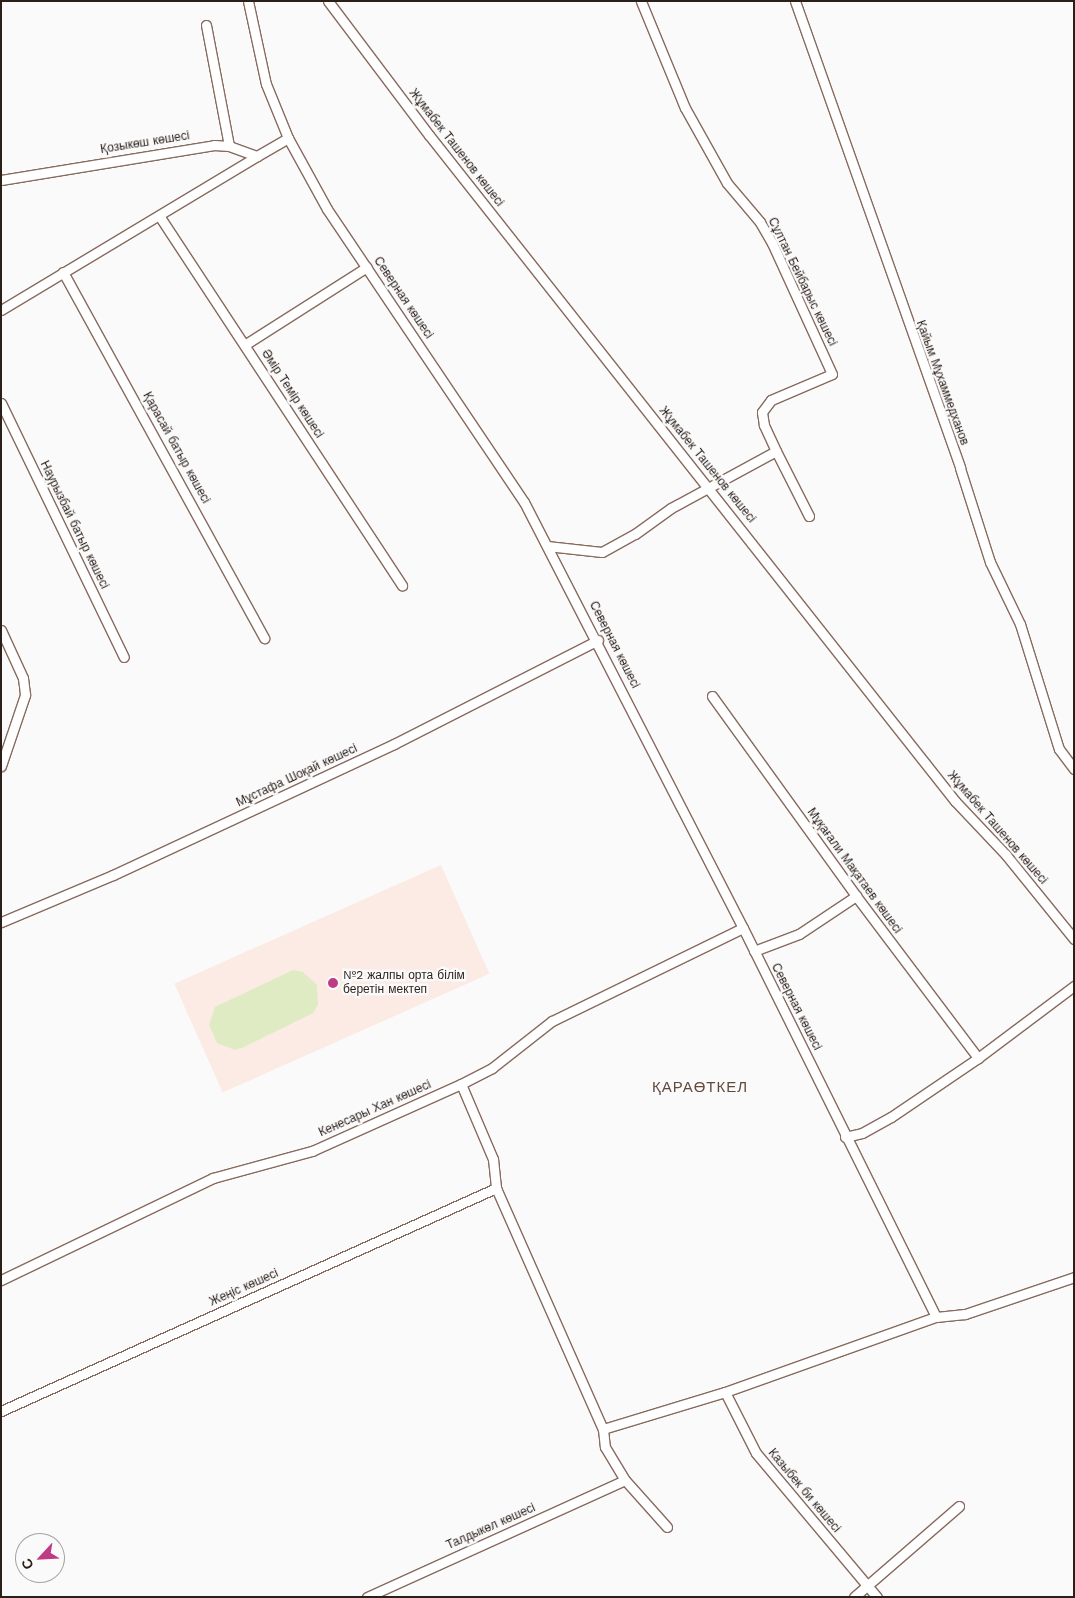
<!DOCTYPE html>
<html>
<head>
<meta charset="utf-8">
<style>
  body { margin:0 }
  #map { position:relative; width:1075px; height:1598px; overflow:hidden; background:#fafafa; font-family:"Work Sans",sans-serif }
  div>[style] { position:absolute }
  .built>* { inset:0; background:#fbebe4; transform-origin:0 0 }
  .green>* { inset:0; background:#deebc3 }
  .roads { filter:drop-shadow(1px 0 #876b5e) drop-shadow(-1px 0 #876b5e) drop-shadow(0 1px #876b5e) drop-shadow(0 -1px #876b5e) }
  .minor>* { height:9px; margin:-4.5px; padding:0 4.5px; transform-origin:4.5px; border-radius:4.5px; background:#fff }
  .dots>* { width:14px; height:14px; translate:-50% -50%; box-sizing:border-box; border:2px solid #fafafa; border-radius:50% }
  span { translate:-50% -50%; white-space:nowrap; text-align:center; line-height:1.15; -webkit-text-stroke:4.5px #fafafa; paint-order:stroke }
  .street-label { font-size:12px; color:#2b1f1a }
  .poi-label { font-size:12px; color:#2b1f1a }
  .left { translate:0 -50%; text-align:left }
  .quarter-label { font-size:15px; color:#63493d; letter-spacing:1px }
  .frame { position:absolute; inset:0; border:2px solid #2b1f1a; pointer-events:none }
  .north { position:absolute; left:15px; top:1533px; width:50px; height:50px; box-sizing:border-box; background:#fafafa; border:1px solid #a7a2a0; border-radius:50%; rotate:245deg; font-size:14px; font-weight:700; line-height:20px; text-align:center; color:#2b1f1a }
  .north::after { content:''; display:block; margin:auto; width:18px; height:22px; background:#bd3c84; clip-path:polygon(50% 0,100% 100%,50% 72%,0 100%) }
</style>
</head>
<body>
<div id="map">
  <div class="built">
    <i style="left:441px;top:865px;width:119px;height:292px;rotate:66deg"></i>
  </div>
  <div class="green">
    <i style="clip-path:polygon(293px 970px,303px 972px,317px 985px,318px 1005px,313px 1013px,244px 1047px,235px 1050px,217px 1043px,209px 1025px,215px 1007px)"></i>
  </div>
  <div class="roads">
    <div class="minor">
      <i style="left:248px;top:1px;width:85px;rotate:77.8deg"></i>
      <i style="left:266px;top:84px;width:58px;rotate:67.8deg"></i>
      <i style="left:288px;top:138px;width:81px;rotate:61.2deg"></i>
      <i style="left:327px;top:209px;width:353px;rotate:56.1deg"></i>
      <i style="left:524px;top:502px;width:479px;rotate:62.8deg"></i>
      <i style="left:743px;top:928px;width:434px;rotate:63.6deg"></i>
      <i style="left:328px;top:1px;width:168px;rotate:53deg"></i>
      <i style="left:429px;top:135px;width:849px;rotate:51.7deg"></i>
      <i style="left:955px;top:801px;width:74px;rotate:46.6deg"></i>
      <i style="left:1006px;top:855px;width:108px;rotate:51deg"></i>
      <i style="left:795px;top:1px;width:495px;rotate:70.5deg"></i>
      <i style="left:960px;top:468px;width:99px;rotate:72.3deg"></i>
      <i style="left:990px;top:562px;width:69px;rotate:64.2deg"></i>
      <i style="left:1020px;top:624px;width:131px;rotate:72.7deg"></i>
      <i style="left:1059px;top:749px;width:25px;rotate:53deg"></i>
      <i style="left:206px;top:25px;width:123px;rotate:79.2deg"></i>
      <i style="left:1px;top:180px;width:216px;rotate:-9.3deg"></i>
      <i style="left:214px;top:145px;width:15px;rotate:4deg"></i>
      <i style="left:229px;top:146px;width:30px;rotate:20deg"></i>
      <i style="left:257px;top:156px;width:36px;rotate:-30deg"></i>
      <i style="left:160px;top:217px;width:441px;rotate:56.7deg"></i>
      <i style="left:63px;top:272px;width:418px;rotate:61.2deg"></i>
      <i style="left:1px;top:310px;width:299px;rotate:-31deg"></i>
      <i style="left:246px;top:344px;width:143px;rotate:-32.5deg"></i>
      <i style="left:1px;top:403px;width:282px;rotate:64.2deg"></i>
      <i style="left:776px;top:451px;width:73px;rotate:63.1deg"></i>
      <i style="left:547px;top:546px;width:55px;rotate:6.2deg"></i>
      <i style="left:602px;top:552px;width:38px;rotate:-29deg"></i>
      <i style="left:635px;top:534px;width:44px;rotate:-35.8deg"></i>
      <i style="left:671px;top:508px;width:119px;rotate:-28.5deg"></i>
      <i style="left:776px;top:451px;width:29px;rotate:-115deg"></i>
      <i style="left:764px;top:425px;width:13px;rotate:-99deg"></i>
      <i style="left:762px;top:412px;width:15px;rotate:-53deg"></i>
      <i style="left:771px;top:400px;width:66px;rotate:-23.1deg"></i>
      <i style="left:832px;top:374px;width:144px;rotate:-114.6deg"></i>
      <i style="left:772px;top:243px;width:24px;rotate:-120deg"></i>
      <i style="left:760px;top:222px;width:51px;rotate:-130.2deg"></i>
      <i style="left:727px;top:183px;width:86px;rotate:-119.2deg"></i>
      <i style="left:685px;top:108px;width:116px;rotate:-112.4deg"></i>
      <i style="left:1px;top:630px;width:53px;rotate:65.4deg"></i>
      <i style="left:23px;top:678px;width:17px;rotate:83deg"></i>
      <i style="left:25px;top:695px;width:75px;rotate:108.7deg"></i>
      <i style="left:712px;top:696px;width:246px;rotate:54.2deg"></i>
      <i style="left:856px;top:896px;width:203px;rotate:53deg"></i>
      <i style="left:1px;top:922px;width:121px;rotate:-22.8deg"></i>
      <i style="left:113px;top:875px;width:310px;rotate:-25deg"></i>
      <i style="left:394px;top:744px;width:229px;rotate:-27deg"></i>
      <i style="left:754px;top:951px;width:48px;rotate:-20.7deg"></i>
      <i style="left:799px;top:934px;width:69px;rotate:-33.7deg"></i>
      <i style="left:461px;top:1084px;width:82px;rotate:66.9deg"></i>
      <i style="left:493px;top:1159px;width:29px;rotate:84deg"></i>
      <i style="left:496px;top:1188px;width:264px;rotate:66.1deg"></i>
      <i style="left:603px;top:1429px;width:18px;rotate:84deg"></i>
      <i style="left:605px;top:1447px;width:39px;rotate:59deg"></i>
      <i style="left:625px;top:1480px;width:63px;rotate:48.2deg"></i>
      <i style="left:845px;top:1137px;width:17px;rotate:-13deg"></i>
      <i style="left:862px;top:1133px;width:33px;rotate:-29deg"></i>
      <i style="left:891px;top:1117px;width:105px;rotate:-34.1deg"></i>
      <i style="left:978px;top:1058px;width:120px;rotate:-36.9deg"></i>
      <i style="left:1px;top:1280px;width:235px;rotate:-25.7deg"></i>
      <i style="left:213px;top:1178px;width:103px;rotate:-15.3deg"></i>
      <i style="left:312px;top:1151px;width:163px;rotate:-24.2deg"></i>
      <i style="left:461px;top:1084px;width:35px;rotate:-27deg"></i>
      <i style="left:492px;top:1068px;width:76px;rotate:-38.1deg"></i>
      <i style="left:552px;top:1021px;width:212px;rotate:-26deg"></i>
      <i style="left:725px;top:1392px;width:68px;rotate:63.1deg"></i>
      <i style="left:756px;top:1453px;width:188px;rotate:50deg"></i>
      <i style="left:1px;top:1411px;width:543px;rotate:-24.25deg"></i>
      <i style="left:603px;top:1429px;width:127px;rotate:-16.9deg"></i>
      <i style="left:725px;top:1392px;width:224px;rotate:-19.6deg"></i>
      <i style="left:936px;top:1317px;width:29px;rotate:-6deg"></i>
      <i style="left:965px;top:1314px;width:115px;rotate:-18.7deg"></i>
      <i style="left:367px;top:1597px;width:283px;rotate:-24.4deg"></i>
      <i style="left:854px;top:1597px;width:139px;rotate:-40.9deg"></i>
    </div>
  </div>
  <div class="dots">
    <i style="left:333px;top:983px;background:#bd3c84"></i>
  </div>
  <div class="street-label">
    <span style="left:145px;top:143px;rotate:-9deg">Қозыкөш көшесі</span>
    <span style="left:456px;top:148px;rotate:52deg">Жұмабек Ташенов көшесі</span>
    <span style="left:802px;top:282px;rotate:64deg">Сұлтан Бейбарыс көшесі</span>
    <span style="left:403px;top:298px;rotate:56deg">Северная көшесі</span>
    <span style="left:942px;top:383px;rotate:70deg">Қайым Мұхаммедханов</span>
    <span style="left:292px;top:394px;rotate:57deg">Әмір Темір көшесі</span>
    <span style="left:176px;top:448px;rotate:61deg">Қарасай батыр көшесі</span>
    <span style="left:707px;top:465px;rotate:51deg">Жұмабек Ташенов көшесі</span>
    <span style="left:74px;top:525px;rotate:64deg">Наурызбай батыр көшесі</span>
    <span style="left:614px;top:645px;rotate:63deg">Северная көшесі</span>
    <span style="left:297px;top:776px;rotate:-25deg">Мұстафа Шоқай көшесі</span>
    <span style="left:997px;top:828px;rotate:49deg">Жұмабек Ташенов көшесі</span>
    <span style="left:854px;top:871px;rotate:54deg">Мұқағали Мақатаев көшесі</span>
    <span style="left:796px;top:1007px;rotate:63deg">Северная көшесі</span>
    <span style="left:375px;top:1109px;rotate:-24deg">Кенесары Хан көшесі</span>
    <span style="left:244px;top:1288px;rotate:-24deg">Жеңіс көшесі</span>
    <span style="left:804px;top:1491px;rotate:50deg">Казыбек би көшесі</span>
    <span style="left:491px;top:1527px;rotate:-24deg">Талдыкөл көшесі</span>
  </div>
  <div class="poi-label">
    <span class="left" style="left:343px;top:983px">№2 жалпы орта білім<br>беретін мектеп</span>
  </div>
  <div class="quarter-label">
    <span style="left:700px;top:1088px">ҚАРАӨТКЕЛ</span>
  </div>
  <div class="frame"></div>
  <div class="north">С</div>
</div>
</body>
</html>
